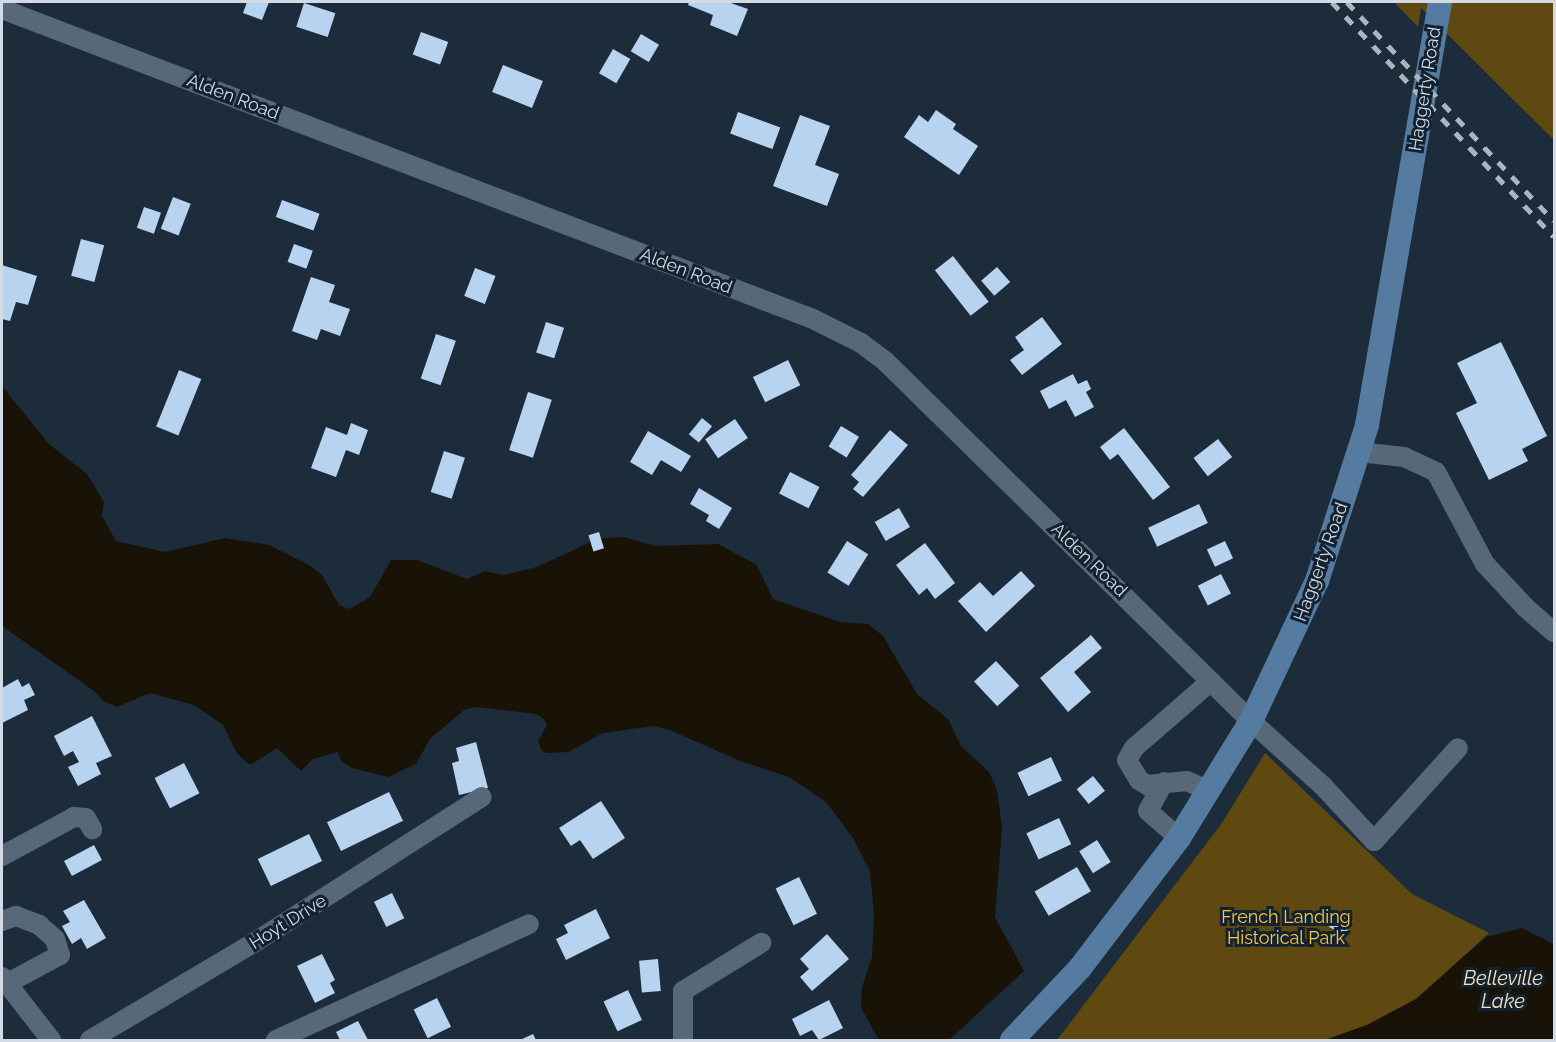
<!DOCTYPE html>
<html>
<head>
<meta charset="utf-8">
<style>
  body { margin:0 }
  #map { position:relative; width:1556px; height:1042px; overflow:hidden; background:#1d2c3b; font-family:Raleway,sans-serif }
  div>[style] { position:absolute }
  .green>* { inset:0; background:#604910 }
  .water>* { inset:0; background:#191307 }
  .building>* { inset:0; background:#b8d3f0; transform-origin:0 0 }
  .minor>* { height:20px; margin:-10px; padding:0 10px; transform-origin:10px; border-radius:10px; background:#576879 }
  .major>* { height:24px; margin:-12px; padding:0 12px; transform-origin:12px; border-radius:12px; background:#567ba0 }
  .rail>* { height:4.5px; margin-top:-2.25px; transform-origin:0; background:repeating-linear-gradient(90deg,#aab5c0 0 10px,transparent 0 20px) }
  span { translate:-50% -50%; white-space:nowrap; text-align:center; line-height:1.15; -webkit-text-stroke:6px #132230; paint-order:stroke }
  .street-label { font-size:18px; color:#d2dbe5 }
  .park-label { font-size:18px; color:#fdc641 }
  .water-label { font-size:20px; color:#f7e2b5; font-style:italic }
  .frame { position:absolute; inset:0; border:3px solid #d2dbe5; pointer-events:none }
</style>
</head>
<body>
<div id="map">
  <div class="green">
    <i style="clip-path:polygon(1394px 2px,1554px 2px,1554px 140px,1421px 8px,1418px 27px)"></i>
    <i style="clip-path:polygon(1265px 753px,1412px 894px,1489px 933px,1416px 999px,1367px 1025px,1325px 1040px,1057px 1040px,1222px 823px)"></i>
  </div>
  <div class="water">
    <i style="clip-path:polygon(2px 386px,49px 444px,87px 474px,104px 502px,102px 516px,116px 541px,165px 552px,225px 538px,269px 545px,309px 565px,322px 575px,339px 605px,349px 609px,370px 597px,391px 560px,417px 560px,467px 579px,485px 571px,502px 575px,537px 567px,597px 539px,624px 537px,655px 546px,718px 544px,757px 565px,773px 599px,840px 622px,868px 624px,883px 636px,917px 694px,948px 719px,961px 746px,989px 772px,997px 790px,1002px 828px,995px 917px,1024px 971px,949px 1040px,879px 1040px,861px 1008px,862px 987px,872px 957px,874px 915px,870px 871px,853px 838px,826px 802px,789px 777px,740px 761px,670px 730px,653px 726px,603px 733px,568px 752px,547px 753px,542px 751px,538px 741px,547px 725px,544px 719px,536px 714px,476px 707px,464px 710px,430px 739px,416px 764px,388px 777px,352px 768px,341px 761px,338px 752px,313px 759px,301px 771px,277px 748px,250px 765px,237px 754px,223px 725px,194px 705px,150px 693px,117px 707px,103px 701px,94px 691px,2px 626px)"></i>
    <i style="clip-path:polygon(1522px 928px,1554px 944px,1554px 1040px,1325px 1040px,1367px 1025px,1416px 999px,1486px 937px)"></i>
  </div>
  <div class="building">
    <i style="clip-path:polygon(247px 2px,269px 2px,262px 20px,243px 13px)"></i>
    <i style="clip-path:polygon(689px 2px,728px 2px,748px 9px,737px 36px,710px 25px,713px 15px,688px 5px)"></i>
    <i style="left:304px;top:3px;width:33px;height:25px;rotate:18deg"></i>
    <i style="left:421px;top:32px;width:29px;height:24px;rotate:20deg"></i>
    <i style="left:641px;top:34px;width:21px;height:20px;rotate:31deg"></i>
    <i style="left:613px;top:49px;width:20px;height:28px;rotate:30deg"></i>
    <i style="left:503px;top:65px;width:43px;height:29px;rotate:22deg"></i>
    <i style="clip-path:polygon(936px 110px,956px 124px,953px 129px,978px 146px,959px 175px,904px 137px,919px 115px,928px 122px)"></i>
    <i style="left:738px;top:112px;width:45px;height:23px;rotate:20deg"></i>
    <i style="clip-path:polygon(800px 115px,830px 126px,815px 165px,839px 174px,827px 206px,773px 186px)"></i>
    <i style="left:173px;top:197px;width:19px;height:34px;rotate:21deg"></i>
    <i style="left:282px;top:200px;width:40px;height:18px;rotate:20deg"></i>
    <i style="left:144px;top:207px;width:18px;height:22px;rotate:19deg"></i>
    <i style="left:81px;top:239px;width:24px;height:38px;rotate:15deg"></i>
    <i style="left:294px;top:244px;width:20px;height:19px;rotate:20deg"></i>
    <i style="left:953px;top:256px;width:58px;height:23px;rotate:52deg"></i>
    <i style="clip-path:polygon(2px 265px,37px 276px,28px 305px,16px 302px,10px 321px,2px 319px)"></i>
    <i style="left:997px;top:267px;width:20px;height:21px;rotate:49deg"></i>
    <i style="left:475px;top:268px;width:22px;height:30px;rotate:21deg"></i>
    <i style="clip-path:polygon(311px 277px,335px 285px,329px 302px,350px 309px,340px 336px,321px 329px,317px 340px,292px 331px)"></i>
    <i style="clip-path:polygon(1042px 317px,1062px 344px,1022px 375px,1010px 360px,1024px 350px,1015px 337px)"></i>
    <i style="left:546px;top:322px;width:19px;height:32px;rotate:18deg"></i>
    <i style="left:436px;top:334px;width:21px;height:47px;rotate:19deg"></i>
    <i style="clip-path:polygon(1501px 342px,1547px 436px,1522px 449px,1528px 461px,1489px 480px,1456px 413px,1477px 403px,1457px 363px)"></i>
    <i style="left:788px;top:360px;width:28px;height:39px;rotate:64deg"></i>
    <i style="left:179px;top:370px;width:24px;height:61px;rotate:22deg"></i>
    <i style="clip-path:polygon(1073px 374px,1078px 384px,1087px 380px,1091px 389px,1086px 392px,1094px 407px,1075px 417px,1066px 400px,1049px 409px,1040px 391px)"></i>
    <i style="left:528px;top:392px;width:25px;height:61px;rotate:18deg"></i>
    <i style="left:702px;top:418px;width:13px;height:21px;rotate:39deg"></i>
    <i style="left:735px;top:419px;width:23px;height:36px;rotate:56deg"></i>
    <i style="clip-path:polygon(351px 423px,368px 430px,359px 455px,346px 450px,336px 477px,311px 468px,326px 427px,347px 435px)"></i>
    <i style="left:841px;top:426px;width:21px;height:24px;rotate:31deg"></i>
    <i style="clip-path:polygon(1124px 428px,1170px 487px,1153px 500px,1118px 454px,1110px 460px,1100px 447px)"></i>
    <i style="clip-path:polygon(890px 430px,908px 445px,863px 497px,853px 489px,859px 482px,851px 475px)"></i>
    <i style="clip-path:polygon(648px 431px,691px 456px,681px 472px,661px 460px,652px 475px,630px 462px)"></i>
    <i style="left:1218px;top:439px;width:23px;height:31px;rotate:52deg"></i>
    <i style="left:444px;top:451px;width:22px;height:43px;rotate:18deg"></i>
    <i style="left:790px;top:472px;width:33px;height:24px;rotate:27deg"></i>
    <i style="clip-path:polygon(699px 488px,732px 508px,719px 529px,706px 521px,709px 515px,690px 504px)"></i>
    <i style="left:1199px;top:504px;width:21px;height:56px;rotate:65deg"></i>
    <i style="left:899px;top:508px;width:22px;height:28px;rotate:60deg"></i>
    <i style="left:599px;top:532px;width:17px;height:11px;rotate:73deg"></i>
    <i style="left:847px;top:541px;width:25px;height:37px;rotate:32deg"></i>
    <i style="left:1225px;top:541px;width:19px;height:20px;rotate:65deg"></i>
    <i style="clip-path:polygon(925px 543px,955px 583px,935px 599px,927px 588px,919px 595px,896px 565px)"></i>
    <i style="clip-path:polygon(1021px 571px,1035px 586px,986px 632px,958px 601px,980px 582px,993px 596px)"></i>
    <i style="left:1221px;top:574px;width:22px;height:26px;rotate:63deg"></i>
    <i style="clip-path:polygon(1091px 635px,1102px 648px,1074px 672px,1091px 692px,1068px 712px,1040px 678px)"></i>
    <i style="left:996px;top:661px;width:34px;height:30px;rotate:47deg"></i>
    <i style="clip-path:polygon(18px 679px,22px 687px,29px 683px,35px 695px,24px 700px,28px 710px,2px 723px,2px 688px)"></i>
    <i style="clip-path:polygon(92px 716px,112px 756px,96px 763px,101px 774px,78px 786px,68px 767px,79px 762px,73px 751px,64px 756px,54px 736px)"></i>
    <i style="clip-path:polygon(476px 742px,488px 788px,459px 795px,452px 763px,459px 761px,456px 748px)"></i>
    <i style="left:1051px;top:757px;width:26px;height:37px;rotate:65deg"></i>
    <i style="left:184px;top:763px;width:34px;height:33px;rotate:63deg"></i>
    <i style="left:1093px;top:776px;width:19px;height:21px;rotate:51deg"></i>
    <i style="left:389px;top:792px;width:32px;height:69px;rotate:64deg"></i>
    <i style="clip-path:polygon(601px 801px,625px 838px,593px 859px,580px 840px,571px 846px,559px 828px)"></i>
    <i style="left:1059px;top:818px;width:29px;height:36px;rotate:65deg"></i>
    <i style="left:309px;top:834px;width:30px;height:57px;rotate:64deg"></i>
    <i style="left:1097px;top:840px;width:26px;height:21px;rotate:58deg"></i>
    <i style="left:94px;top:845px;width:17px;height:34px;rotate:62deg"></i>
    <i style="left:1077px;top:867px;width:28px;height:49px;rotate:60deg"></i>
    <i style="left:799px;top:877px;width:41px;height:26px;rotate:64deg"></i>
    <i style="left:392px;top:893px;width:28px;height:20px;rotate:64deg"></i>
    <i style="clip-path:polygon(84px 900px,106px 938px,87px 949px,81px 938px,72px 944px,62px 926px,70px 922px,63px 911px)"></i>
    <i style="clip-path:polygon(596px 909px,610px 938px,566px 960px,556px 939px,568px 933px,564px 925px)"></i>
    <i style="left:1337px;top:912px;width:18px;height:17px;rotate:29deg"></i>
    <i style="clip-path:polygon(827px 934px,849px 959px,812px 991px,800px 977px,809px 969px,800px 959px)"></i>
    <i style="clip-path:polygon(322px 954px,335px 980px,330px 983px,335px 993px,315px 1003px,297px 966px)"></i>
    <i style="left:658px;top:959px;width:32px;height:19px;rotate:85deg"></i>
    <i style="left:628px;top:990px;width:33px;height:27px;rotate:65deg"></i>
    <i style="left:437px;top:998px;width:32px;height:26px;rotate:64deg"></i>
    <i style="clip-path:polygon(829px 1000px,843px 1028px,819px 1040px,812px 1030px,800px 1036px,792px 1019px)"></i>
    <i style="clip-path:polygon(358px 1021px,368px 1040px,340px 1040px,336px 1032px)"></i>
    <i style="clip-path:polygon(533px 1034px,536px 1040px,520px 1040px)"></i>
  </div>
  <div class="minor">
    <i style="left:2px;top:9px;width:868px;rotate:20.92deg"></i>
    <i style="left:813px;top:319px;width:54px;rotate:26.6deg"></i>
    <i style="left:861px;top:343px;width:30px;rotate:37deg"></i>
    <i style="left:885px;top:361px;width:513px;rotate:44.53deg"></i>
    <i style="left:1251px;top:721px;width:97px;rotate:42.1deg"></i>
    <i style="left:1323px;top:786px;width:75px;rotate:47.2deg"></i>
    <i style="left:1374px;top:841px;width:125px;rotate:-47.9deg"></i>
    <i style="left:1359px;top:452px;width:45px;rotate:6.3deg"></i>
    <i style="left:1404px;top:457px;width:35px;rotate:25deg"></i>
    <i style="left:1436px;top:472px;width:104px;rotate:62deg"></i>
    <i style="left:1485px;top:564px;width:60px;rotate:47deg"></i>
    <i style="left:1526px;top:608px;width:37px;rotate:41deg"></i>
    <i style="left:1164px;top:782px;width:33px;rotate:119deg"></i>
    <i style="left:1148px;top:811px;width:41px;rotate:41.1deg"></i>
    <i style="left:1210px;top:791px;width:25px;rotate:-157deg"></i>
    <i style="left:1187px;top:781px;width:40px;rotate:174.3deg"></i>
    <i style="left:1147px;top:785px;width:9px;rotate:-148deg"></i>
    <i style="left:1139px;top:780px;width:23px;rotate:-121deg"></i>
    <i style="left:1127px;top:760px;width:14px;rotate:-60deg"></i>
    <i style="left:1134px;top:748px;width:102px;rotate:-41deg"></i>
    <i style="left:2px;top:856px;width:82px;rotate:-28.4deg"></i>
    <i style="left:74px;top:817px;width:12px;rotate:5deg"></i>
    <i style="left:86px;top:818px;width:13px;rotate:61deg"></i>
    <i style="left:2px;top:921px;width:15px;rotate:-20deg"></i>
    <i style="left:16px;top:916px;width:25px;rotate:21deg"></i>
    <i style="left:39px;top:925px;width:21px;rotate:41deg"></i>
    <i style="left:55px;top:939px;width:17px;rotate:73deg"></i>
    <i style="left:60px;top:955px;width:61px;rotate:151.8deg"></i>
    <i style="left:2px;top:977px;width:80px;rotate:52.1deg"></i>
    <i style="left:90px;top:1040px;width:192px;rotate:-30.7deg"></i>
    <i style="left:255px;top:942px;width:269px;rotate:-32.6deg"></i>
    <i style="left:276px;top:1040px;width:278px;rotate:-24.6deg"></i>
    <i style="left:683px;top:1040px;width:49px;rotate:-90deg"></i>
    <i style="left:683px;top:991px;width:92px;rotate:-31.6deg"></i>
  </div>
  <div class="major">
    <i style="left:1012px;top:1040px;width:99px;rotate:-46.6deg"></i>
    <i style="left:1080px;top:968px;width:163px;rotate:-52.7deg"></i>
    <i style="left:1179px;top:838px;width:137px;rotate:-58.4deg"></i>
    <i style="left:1251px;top:721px;width:155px;rotate:-64.8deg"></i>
    <i style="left:1317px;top:581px;width:164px;rotate:-72.2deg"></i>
    <i style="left:1367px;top:425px;width:429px;rotate:-80.2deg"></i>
  </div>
  <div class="rail">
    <i style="left:1332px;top:2px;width:323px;rotate:46.6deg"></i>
    <i style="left:1347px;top:2px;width:301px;rotate:46.6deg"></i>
  </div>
  <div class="street-label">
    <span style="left:1425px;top:89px;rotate:-81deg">Haggerty Road</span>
    <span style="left:233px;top:97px;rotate:21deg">Alden Road</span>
    <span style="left:686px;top:271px;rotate:21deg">Alden Road</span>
    <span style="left:1089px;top:560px;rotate:44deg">Alden Road</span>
    <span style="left:1321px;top:562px;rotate:-70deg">Haggerty Road</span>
    <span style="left:288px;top:922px;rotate:-32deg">Hoyt Drive</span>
  </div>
  <div class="park-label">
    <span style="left:1286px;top:928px">French Landing<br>Historical Park</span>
  </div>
  <div class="water-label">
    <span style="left:1503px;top:990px">Belleville<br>Lake</span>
  </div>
  <div class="frame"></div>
</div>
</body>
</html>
